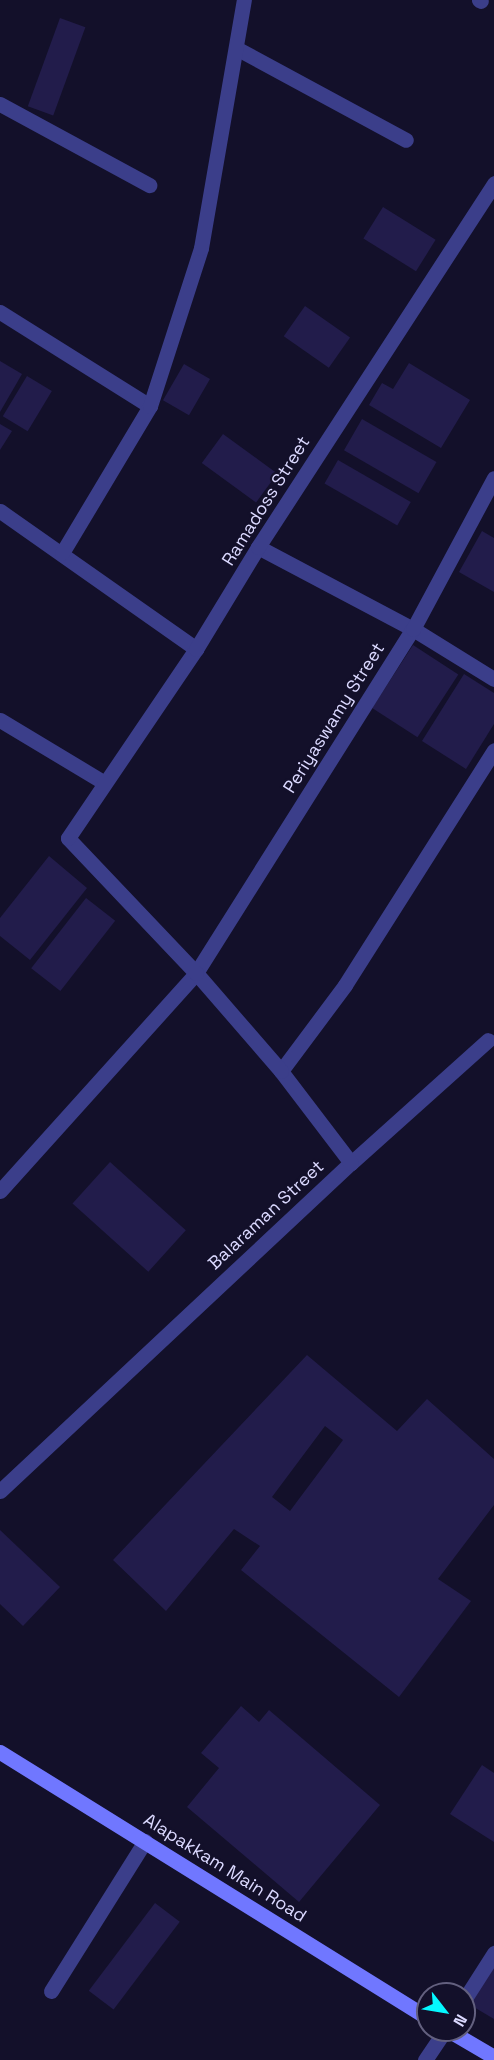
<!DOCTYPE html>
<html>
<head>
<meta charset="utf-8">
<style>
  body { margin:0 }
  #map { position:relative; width:494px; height:2060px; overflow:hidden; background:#13102a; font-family:"Space Grotesk",sans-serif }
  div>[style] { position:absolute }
  .building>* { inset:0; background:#221c4b; transform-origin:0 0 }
  .street>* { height:15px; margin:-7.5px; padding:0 7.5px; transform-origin:7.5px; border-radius:7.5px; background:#3b3e8a }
  .secondary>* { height:15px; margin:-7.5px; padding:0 7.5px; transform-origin:7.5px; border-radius:7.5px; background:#7077ff }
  span { translate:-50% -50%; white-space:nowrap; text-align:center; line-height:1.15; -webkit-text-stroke:4.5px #13102a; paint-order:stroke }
  .street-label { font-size:18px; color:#dbd9ff }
  .north { position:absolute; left:416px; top:1982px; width:60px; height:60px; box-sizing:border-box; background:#13102a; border:2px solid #63607f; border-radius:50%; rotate:121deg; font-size:16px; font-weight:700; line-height:24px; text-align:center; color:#dbd9ff }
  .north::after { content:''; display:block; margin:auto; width:21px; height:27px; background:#05f8ff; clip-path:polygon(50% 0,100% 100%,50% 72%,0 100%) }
</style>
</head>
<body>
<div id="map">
  <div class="building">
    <i style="left:60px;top:18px;width:27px;height:94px;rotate:20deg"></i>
    <i style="left:383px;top:207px;width:62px;height:37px;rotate:32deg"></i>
    <i style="left:305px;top:306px;width:55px;height:37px;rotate:35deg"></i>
    <i style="clip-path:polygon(0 361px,22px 374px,0 412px)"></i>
    <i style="clip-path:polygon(409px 363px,470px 400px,441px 448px,369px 405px,382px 383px,393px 389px)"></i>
    <i style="left:184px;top:364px;width:30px;height:42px;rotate:30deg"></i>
    <i style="left:27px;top:376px;width:29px;height:47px;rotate:31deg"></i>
    <i style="left:362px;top:419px;width:86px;height:36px;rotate:30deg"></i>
    <i style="clip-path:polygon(0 424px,12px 431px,0 450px)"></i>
    <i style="left:223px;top:434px;width:67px;height:36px;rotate:36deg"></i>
    <i style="left:338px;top:460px;width:84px;height:27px;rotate:30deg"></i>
    <i style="clip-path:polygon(482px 531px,494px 538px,494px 592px,459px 572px)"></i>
    <i style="left:413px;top:645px;width:54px;height:75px;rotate:33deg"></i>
    <i style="clip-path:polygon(464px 674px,494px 693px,494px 724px,466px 769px,422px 741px)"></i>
    <i style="clip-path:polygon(49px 856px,87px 888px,30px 960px,0 936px,0 918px)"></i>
    <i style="left:86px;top:898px;width:37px;height:89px;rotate:38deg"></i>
    <i style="left:110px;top:1162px;width:102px;height:56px;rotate:42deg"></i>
    <i style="clip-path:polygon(evenodd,307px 1355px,397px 1431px,427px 1399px,494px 1459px,494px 1505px,438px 1579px,471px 1601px,399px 1697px,241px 1570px,260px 1546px,234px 1529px,166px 1611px,113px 1560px,307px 1355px,325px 1426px,343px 1440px,290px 1511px,272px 1497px,325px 1426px)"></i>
    <i style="clip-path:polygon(0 1530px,60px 1587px,23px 1626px,0 1604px)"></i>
    <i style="clip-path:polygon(241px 1706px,259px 1722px,269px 1710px,380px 1805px,299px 1902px,187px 1807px,219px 1768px,201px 1753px)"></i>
    <i style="clip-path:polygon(482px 1765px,494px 1773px,494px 1842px,450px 1814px)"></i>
    <i style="left:155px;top:1903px;width:31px;height:110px;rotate:37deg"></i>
    <i style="clip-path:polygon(494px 1960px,494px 2019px,467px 2003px)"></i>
  </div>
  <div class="street">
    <i style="left:479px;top:0;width:2px;rotate:27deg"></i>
    <i style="left:236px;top:48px;width:193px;rotate:28.4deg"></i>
    <i style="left:0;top:104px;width:170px;rotate:28.5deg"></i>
    <i style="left:0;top:312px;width:177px;rotate:32.1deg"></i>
    <i style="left:0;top:511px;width:240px;rotate:35.1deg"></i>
    <i style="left:258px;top:547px;width:175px;rotate:27.9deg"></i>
    <i style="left:413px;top:629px;width:95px;rotate:31.7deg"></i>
    <i style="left:62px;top:553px;width:171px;rotate:-59.1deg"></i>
    <i style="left:150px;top:406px;width:166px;rotate:-72.1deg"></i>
    <i style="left:201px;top:248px;width:252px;rotate:-80.2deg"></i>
    <i style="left:0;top:720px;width:122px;rotate:31deg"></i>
    <i style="left:281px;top:1071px;width:107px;rotate:-53.3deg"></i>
    <i style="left:345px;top:985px;width:278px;rotate:-57.6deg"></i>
    <i style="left:351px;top:1163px;width:184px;rotate:-41.9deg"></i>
    <i style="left:0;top:1191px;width:293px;rotate:-48deg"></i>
    <i style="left:196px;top:973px;width:407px;rotate:-57.8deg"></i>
    <i style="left:413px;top:629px;width:171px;rotate:-61.8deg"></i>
    <i style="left:0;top:1491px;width:480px;rotate:-43.1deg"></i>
    <i style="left:351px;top:1163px;width:116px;rotate:-127.3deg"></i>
    <i style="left:281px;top:1071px;width:130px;rotate:-130.9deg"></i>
    <i style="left:196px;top:973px;width:186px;rotate:-133.5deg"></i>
    <i style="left:68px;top:838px;width:228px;rotate:-55.9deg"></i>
    <i style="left:196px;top:649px;width:119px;rotate:-58.7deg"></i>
    <i style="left:258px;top:547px;width:434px;rotate:-57deg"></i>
    <i style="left:51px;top:1991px;width:177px;rotate:-57.9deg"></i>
    <i style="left:464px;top:2000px;width:56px;rotate:-57.4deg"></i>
    <i style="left:425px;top:2060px;width:36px;rotate:-56deg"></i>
  </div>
  <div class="secondary">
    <i style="left:0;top:1752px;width:504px;rotate:31.86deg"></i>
    <i style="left:448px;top:2030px;width:53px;rotate:30.4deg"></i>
  </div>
  <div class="street-label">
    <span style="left:266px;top:501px;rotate:-58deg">Ramadoss Street</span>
    <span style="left:334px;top:718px;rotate:-58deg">Periyaswamy Street</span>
    <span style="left:266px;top:1215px;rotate:-43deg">Balaraman Street</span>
    <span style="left:225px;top:1868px;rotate:32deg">Alapakkam Main Road</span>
  </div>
  <div class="north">N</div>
</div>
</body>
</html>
